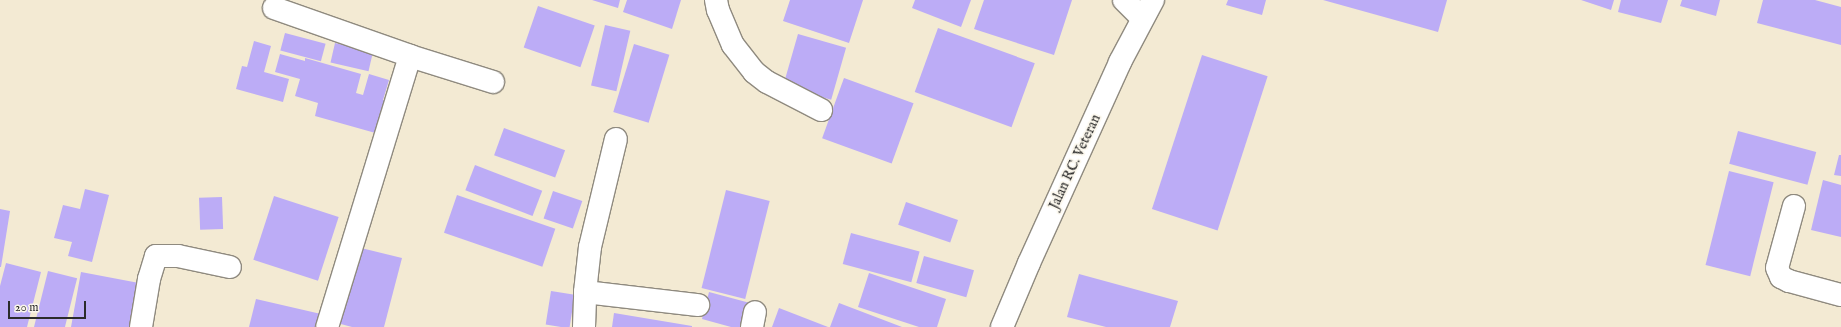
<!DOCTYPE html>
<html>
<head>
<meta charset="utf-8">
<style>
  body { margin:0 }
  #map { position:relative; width:1841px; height:327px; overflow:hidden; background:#f3ead3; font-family:"IM FELL English",serif }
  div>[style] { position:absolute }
  .building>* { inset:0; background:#bcacf6; transform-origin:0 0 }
  .roads { filter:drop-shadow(1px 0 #8f8a7f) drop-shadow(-1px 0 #8f8a7f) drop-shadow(0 1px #8f8a7f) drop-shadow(0 -1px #8f8a7f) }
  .minor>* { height:22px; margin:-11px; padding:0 11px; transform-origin:11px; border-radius:11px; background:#fff }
  .major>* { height:22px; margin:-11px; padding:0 11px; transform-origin:11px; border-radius:11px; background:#fff }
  span { translate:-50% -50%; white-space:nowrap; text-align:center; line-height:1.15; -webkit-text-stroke:3.5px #fbf7ec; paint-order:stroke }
  .street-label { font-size:14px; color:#2b2b2b }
  .scale { position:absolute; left:8px; top:301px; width:78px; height:18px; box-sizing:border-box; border:2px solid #2b2b2b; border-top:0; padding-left:5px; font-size:12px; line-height:14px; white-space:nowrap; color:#2b2b2b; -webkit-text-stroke:3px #fbf7ec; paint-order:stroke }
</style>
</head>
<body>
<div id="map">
  <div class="building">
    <i style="clip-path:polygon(592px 0,620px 0,618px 8px)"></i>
    <i style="clip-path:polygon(627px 0,681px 0,672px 29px,623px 12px)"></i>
    <i style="clip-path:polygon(790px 0,863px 0,849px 43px,783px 21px)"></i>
    <i style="clip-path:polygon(915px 0,971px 0,961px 27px,912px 8px)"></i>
    <i style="clip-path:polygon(984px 0,1072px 0,1054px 55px,974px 29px)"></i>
    <i style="clip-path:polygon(1228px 0,1266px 0,1262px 15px,1226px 5px)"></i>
    <i style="clip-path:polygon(1323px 0,1447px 0,1438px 32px)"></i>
    <i style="clip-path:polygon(1581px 0,1614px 0,1611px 10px)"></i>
    <i style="clip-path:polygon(1621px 0,1668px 0,1661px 23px,1618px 12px)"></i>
    <i style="clip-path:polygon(1682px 0,1720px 0,1716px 16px,1680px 6px)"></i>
    <i style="clip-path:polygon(1763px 0,1815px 0,1841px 7px,1841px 45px,1757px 23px)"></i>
    <i style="left:538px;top:6px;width:60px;height:44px;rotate:19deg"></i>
    <i style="left:605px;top:25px;width:26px;height:62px;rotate:13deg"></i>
    <i style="left:938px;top:28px;width:103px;height:68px;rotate:20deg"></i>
    <i style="left:285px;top:33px;width:42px;height:18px;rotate:15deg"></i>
    <i style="left:798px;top:34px;width:50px;height:54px;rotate:16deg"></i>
    <i style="clip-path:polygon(254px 41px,271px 46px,264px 72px,289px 79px,283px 102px,236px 89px,242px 66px,247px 67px)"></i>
    <i style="left:335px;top:43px;width:39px;height:20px;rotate:13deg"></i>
    <i style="left:634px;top:44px;width:37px;height:71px;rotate:17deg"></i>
    <i style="clip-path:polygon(280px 54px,305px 61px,305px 58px,361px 74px,356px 93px,363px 95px,369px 74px,389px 80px,383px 100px,388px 101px,379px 134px,315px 116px,318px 103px,295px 96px,300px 79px,275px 72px)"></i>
    <i style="left:1202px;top:55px;width:69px;height:162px;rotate:18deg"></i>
    <i style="left:844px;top:78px;width:74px;height:64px;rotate:20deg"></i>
    <i style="left:504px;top:128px;width:65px;height:29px;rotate:20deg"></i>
    <i style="left:1738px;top:131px;width:81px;height:34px;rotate:15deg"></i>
    <i style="clip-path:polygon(1839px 155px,1841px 155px,1841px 176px,1834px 175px)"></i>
    <i style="left:475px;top:165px;width:72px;height:27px;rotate:21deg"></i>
    <i style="left:1729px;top:171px;width:46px;height:97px;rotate:14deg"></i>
    <i style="clip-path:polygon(1823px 180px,1841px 185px,1841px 237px,1811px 230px)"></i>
    <i style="clip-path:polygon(85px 189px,109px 195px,92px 262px,68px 256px,72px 242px,54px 238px,63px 205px,80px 209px)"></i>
    <i style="left:726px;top:190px;width:45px;height:101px;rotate:14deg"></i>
    <i style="left:553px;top:191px;width:31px;height:29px;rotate:19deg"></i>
    <i style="left:457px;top:195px;width:104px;height:40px;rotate:19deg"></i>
    <i style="left:274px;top:196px;width:68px;height:67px;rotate:18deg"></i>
    <i style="left:222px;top:197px;width:32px;height:23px;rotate:88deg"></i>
    <i style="left:906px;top:202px;width:55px;height:24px;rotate:19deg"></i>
    <i style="clip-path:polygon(0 209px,10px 211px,1px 267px,0 267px)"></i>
    <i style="left:851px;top:233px;width:71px;height:32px;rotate:15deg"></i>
    <i style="clip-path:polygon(357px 247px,402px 258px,384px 327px,352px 327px,337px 323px)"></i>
    <i style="left:924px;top:256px;width:52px;height:28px;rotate:16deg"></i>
    <i style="clip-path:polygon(6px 263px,41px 272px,27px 327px,0 327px,0 286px)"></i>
    <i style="left:48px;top:271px;width:30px;height:58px;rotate:14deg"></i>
    <i style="clip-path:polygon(81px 272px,139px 283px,131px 327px,71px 327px)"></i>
    <i style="clip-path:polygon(869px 273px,946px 299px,937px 327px,919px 327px,858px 307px)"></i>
    <i style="clip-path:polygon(1079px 274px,1178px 301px,1170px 327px,1106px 327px,1067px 317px)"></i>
    <i style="left:551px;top:291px;width:24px;height:34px;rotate:9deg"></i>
    <i style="clip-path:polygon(709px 292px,750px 303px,744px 327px,731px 327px,702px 319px)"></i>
    <i style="clip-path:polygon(256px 299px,321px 314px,318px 327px,249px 327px)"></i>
    <i style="clip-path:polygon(839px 303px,902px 327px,830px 327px)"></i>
    <i style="clip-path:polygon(779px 308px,828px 327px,772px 327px)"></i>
    <i style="clip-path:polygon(614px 313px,692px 326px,692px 327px,612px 327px)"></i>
  </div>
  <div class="roads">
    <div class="minor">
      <i style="left:716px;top:0;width:10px;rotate:79deg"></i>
      <i style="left:718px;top:10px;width:38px;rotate:67deg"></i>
      <i style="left:733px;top:45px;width:34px;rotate:52deg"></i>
      <i style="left:754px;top:72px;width:16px;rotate:38deg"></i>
      <i style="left:767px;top:82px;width:61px;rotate:27.4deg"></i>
      <i style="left:1124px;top:0;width:25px;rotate:45deg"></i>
      <i style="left:274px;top:8px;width:144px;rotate:19.4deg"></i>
      <i style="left:410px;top:56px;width:283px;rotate:107deg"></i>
      <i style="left:410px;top:56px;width:87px;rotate:17.4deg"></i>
      <i style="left:1794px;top:206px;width:64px;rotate:105.3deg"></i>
      <i style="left:1777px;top:268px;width:10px;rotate:66deg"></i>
      <i style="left:1781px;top:277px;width:9px;rotate:27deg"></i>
      <i style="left:1789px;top:281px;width:54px;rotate:15.1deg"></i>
      <i style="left:585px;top:292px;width:45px;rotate:-83.7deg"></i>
      <i style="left:590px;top:247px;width:111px;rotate:-76.5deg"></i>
      <i style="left:141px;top:327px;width:49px;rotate:-80.5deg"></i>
      <i style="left:149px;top:279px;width:24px;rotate:-73deg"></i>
      <i style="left:156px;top:256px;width:22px"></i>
      <i style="left:178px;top:256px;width:53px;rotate:11.9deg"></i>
      <i style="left:584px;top:327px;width:35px;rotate:-88deg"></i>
      <i style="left:585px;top:292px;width:114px;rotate:6.6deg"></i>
      <i style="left:752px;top:327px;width:15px;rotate:-79deg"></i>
    </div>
    <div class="major">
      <i style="left:1002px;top:327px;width:69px;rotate:-67.1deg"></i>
      <i style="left:1029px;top:263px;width:221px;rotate:-65.6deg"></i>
      <i style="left:1120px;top:62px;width:70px;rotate:-62deg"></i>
    </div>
  </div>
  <div class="street-label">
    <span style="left:1075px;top:162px;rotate:-65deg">Jalan RC. Veteran</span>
  </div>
  <div class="scale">20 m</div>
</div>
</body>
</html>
